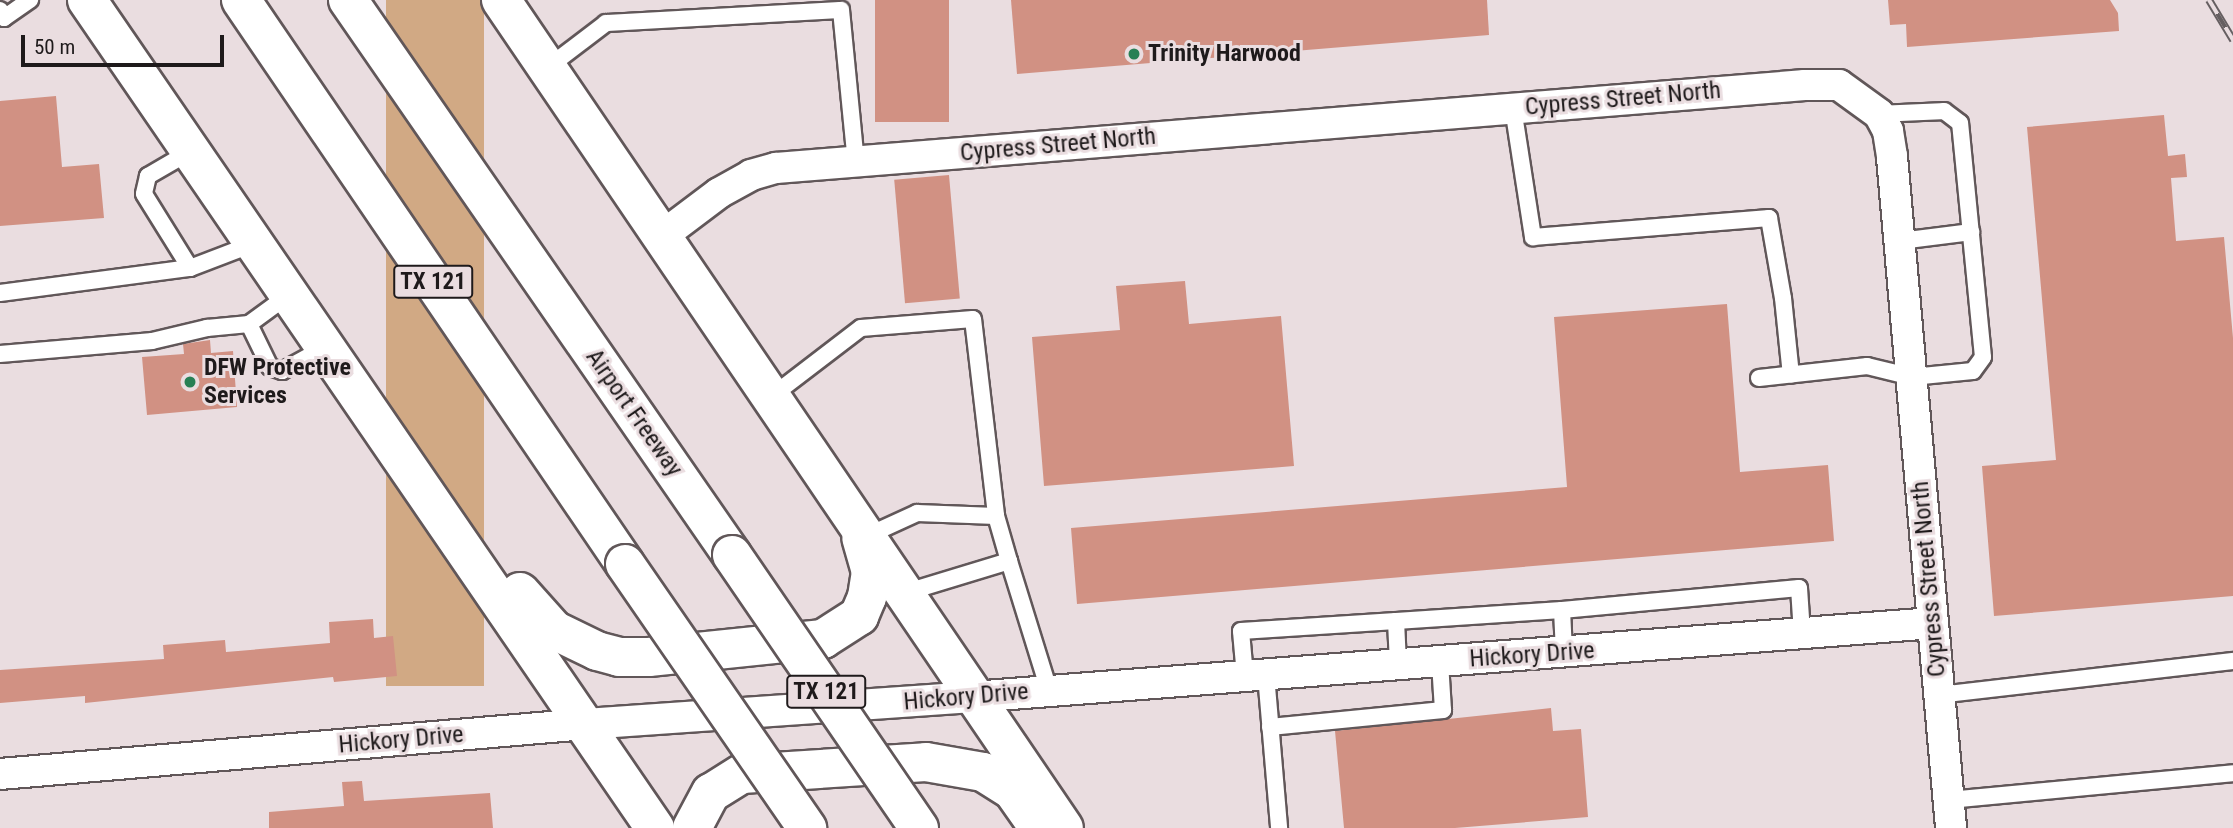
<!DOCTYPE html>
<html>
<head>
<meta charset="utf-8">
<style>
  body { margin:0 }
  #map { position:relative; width:2233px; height:828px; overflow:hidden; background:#eadde0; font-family:"Roboto Condensed",sans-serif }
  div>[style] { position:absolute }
  .green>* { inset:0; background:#d1a984; transform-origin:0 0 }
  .building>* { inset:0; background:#d19183; transform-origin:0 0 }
  .roads { filter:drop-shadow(2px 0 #615759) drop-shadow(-2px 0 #615759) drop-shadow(0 2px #615759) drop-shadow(0 -2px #615759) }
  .service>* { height:16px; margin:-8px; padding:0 8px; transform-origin:8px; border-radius:8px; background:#fff }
  .minor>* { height:30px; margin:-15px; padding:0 15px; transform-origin:15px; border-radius:15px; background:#fff }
  .secondary>* { height:38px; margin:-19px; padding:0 19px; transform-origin:19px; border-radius:19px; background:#fff }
  .motorway>* { height:38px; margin:-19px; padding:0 19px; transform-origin:19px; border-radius:19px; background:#fff }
  .rail>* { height:8px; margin-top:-4px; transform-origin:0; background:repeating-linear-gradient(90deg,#eadde0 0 16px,#665f61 0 32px); box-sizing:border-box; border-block:2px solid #665f61 }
  .bridges { filter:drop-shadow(2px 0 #615759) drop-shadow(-2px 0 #615759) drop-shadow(0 2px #615759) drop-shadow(0 -2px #615759) }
  .motorway-bridge>* { height:38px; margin:-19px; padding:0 19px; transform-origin:19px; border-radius:19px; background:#fff }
  .dots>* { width:19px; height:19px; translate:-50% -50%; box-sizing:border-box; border:4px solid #eadde0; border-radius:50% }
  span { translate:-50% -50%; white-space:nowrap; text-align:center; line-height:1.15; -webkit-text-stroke:6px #eadde0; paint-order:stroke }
  .shield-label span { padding:2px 5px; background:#eadde0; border:2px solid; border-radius:5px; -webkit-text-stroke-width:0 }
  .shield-label { font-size:23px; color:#1e1a1b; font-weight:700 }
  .poi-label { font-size:24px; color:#1e1a1b; font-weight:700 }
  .left { translate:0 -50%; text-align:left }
  .street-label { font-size:24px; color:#1e1a1b }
  .scale { position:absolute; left:21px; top:35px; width:203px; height:32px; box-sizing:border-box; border:4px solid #1e1a1b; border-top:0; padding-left:9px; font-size:21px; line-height:24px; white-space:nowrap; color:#1e1a1b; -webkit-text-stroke:5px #eadde0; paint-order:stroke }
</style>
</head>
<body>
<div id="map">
  <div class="green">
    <i style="left:386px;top:0;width:98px;height:686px"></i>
  </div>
  <div class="building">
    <i style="left:875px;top:0;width:74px;height:122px"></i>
    <i style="clip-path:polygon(1011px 0,1487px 0,1489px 35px,1017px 74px)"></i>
    <i style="clip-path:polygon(1888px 0,2110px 0,2118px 13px,2119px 31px,1907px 47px,1906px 24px,1890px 25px)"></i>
    <i style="clip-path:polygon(56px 96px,62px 167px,99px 164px,104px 218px,0 226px,0 101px)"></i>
    <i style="clip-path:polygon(2164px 115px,2168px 156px,2185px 154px,2187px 177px,2171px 178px,2176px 241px,2224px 237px,2233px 338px,2233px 596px,1994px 616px,1982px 466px,2056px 460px,2027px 127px)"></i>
    <i style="left:949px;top:175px;width:124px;height:55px;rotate:85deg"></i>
    <i style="clip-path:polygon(1185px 281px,1189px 324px,1281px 316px,1294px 466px,1044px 486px,1032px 337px,1120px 330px,1116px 286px)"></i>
    <i style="clip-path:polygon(1727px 304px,1740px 472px,1828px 465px,1834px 541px,1077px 604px,1071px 528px,1567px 487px,1554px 317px)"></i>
    <i style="clip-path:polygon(210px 340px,211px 353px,233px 351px,237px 407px,147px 415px,142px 357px,184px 354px,183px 344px)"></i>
    <i style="clip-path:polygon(373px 619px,374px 638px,393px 636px,397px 676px,334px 682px,333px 677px,85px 703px,85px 696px,0 703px,0 670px,164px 659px,163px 645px,225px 640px,226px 652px,330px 643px,329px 622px)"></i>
    <i style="clip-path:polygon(1551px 708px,1553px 731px,1581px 729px,1588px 817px,1455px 828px,1344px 828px,1335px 731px)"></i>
    <i style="clip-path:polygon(362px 781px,364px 801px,490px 793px,493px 828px,269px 828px,269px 812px,344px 806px,342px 782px)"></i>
  </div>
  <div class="roads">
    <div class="service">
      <i style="left:0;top:10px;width:9px;rotate:63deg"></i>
      <i style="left:4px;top:18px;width:32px;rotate:-35deg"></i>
      <i style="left:547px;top:68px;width:74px;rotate:-37.3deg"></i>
      <i style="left:606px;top:23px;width:235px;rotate:-3.2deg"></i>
      <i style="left:841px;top:10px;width:153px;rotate:84.4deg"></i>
      <i style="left:1513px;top:108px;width:131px;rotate:81.2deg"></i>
      <i style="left:1533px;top:237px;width:237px;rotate:-4.6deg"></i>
      <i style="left:1769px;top:218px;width:81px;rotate:80.1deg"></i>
      <i style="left:1783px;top:298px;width:77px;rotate:84.1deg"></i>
      <i style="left:191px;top:151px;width:50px;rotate:149.8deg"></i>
      <i style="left:148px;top:176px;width:18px;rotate:103deg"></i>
      <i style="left:144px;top:194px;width:87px;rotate:58.1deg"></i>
      <i style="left:190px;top:268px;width:70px;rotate:-21deg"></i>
      <i style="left:1900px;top:241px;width:72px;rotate:-7.2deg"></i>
      <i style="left:0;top:293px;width:192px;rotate:-7.5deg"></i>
      <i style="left:249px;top:324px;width:48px;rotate:64deg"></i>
      <i style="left:270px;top:367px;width:13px;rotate:18deg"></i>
      <i style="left:282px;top:371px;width:50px;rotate:-28.6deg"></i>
      <i style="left:0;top:354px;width:153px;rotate:-4.9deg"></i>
      <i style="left:152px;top:341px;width:57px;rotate:-13.3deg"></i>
      <i style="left:207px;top:328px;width:42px;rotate:-5.4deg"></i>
      <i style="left:249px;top:324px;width:51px;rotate:-36.2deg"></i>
      <i style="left:1759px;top:378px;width:109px;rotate:-6.3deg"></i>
      <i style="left:1867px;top:366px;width:46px;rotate:13.7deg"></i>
      <i style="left:1912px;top:377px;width:61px;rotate:-5.6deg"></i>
      <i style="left:1973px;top:371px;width:17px;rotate:-54deg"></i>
      <i style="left:1983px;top:357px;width:235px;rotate:-95.6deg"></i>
      <i style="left:1960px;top:123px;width:20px;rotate:-143deg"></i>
      <i style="left:1944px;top:111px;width:65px;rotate:177.4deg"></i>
      <i style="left:772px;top:396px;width:112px;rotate:-37.4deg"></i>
      <i style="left:861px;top:328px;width:112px;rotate:-4.6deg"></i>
      <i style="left:973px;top:319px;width:198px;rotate:83.3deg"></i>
      <i style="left:996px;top:516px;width:79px;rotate:-177.8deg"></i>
      <i style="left:917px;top:513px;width:55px;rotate:155.3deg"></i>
      <i style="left:1009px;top:561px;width:135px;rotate:72.8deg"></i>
      <i style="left:904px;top:593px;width:110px;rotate:-16.9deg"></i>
      <i style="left:1009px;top:561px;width:47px;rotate:-106.1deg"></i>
      <i style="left:1396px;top:621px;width:166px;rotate:-3.8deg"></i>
      <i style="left:1564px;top:652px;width:42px;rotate:-92.7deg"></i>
      <i style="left:1562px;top:610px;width:238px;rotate:-5.3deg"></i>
      <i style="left:1799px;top:588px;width:45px;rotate:86.2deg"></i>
      <i style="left:1266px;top:675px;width:154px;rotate:85.1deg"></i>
      <i style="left:1245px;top:676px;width:45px;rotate:-95.1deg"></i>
      <i style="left:1241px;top:631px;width:155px;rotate:-3.7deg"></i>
      <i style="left:1396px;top:621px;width:43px;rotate:87.3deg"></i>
      <i style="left:1939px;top:695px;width:296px;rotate:-6.6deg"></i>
      <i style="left:1270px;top:727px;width:174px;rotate:-5.6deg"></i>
      <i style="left:1443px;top:710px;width:48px;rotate:-93.6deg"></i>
      <i style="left:1949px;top:800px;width:285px;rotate:-5.4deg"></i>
    </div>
    <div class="minor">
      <i style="left:662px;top:236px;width:71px;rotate:-37deg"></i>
      <i style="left:719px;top:193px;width:37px;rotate:-29deg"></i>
      <i style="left:751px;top:175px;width:26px;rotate:-16deg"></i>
      <i style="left:776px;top:168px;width:1032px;rotate:-4.61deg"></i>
      <i style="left:1805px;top:85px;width:34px"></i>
      <i style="left:1839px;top:85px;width:49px;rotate:35.9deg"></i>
      <i style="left:1879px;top:114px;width:19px;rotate:62deg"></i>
      <i style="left:1888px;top:131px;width:26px;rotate:81deg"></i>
      <i style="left:1892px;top:157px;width:674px;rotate:84.97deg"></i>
      <i style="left:0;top:774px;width:588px;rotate:-4.88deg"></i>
      <i style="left:586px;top:724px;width:387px;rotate:-4deg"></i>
      <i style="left:972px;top:697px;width:964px;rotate:-4.4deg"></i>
    </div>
    <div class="secondary">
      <i style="left:87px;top:0;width:1004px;rotate:55.55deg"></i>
      <i style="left:501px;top:0;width:1001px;rotate:55.79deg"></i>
      <i style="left:520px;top:592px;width:51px;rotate:48.2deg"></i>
      <i style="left:554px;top:630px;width:48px;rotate:26deg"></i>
      <i style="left:597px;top:651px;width:23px;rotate:15deg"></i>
      <i style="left:619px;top:657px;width:30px"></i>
      <i style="left:649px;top:657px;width:175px;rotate:-5.9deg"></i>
      <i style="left:823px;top:639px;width:43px;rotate:-32.6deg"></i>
      <i style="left:859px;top:616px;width:21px;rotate:-67deg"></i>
      <i style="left:867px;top:597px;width:25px;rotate:-81deg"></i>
      <i style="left:871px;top:572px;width:35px;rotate:-106deg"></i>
      <i style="left:692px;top:828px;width:40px;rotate:-62deg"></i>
      <i style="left:711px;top:793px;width:36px;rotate:-32deg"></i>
      <i style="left:742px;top:774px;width:184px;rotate:-3.7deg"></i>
      <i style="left:926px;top:762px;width:58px;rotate:10deg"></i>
      <i style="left:983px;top:772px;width:36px;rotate:32deg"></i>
      <i style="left:1013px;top:791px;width:37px;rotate:55deg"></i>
    </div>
    <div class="motorway">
      <i style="left:241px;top:0;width:682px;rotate:55.75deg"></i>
      <i style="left:348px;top:0;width:675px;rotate:55.32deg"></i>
    </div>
  </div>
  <div class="rail">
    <i style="left:2209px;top:0;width:47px;rotate:59deg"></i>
  </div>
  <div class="bridges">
    <div class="motorway-bridge">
      <i style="left:732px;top:555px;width:331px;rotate:55.6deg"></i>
      <i style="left:625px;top:564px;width:321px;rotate:55.4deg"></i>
    </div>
  </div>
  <div class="dots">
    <i style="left:1134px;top:54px;background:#288055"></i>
    <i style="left:190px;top:382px;background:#288055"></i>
  </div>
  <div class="shield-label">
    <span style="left:433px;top:282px">TX 121</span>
    <span style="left:826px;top:692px">TX 121</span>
  </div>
  <div class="poi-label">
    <span class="left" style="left:1148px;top:54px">Trinity Harwood</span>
    <span class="left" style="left:204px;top:382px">DFW Protective<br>Services</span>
  </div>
  <div class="street-label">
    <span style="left:1623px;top:99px;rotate:-5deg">Cypress Street North</span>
    <span style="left:1058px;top:145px;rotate:-5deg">Cypress Street North</span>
    <span style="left:634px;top:413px;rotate:55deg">Airport Freeway</span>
    <span style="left:1929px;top:579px;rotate:-95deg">Cypress Street North</span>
    <span style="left:1532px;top:655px;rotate:-4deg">Hickory Drive</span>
    <span style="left:966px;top:697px;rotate:-5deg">Hickory Drive</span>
    <span style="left:401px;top:740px;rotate:-5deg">Hickory Drive</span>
  </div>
  <div class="scale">50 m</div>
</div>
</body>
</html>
